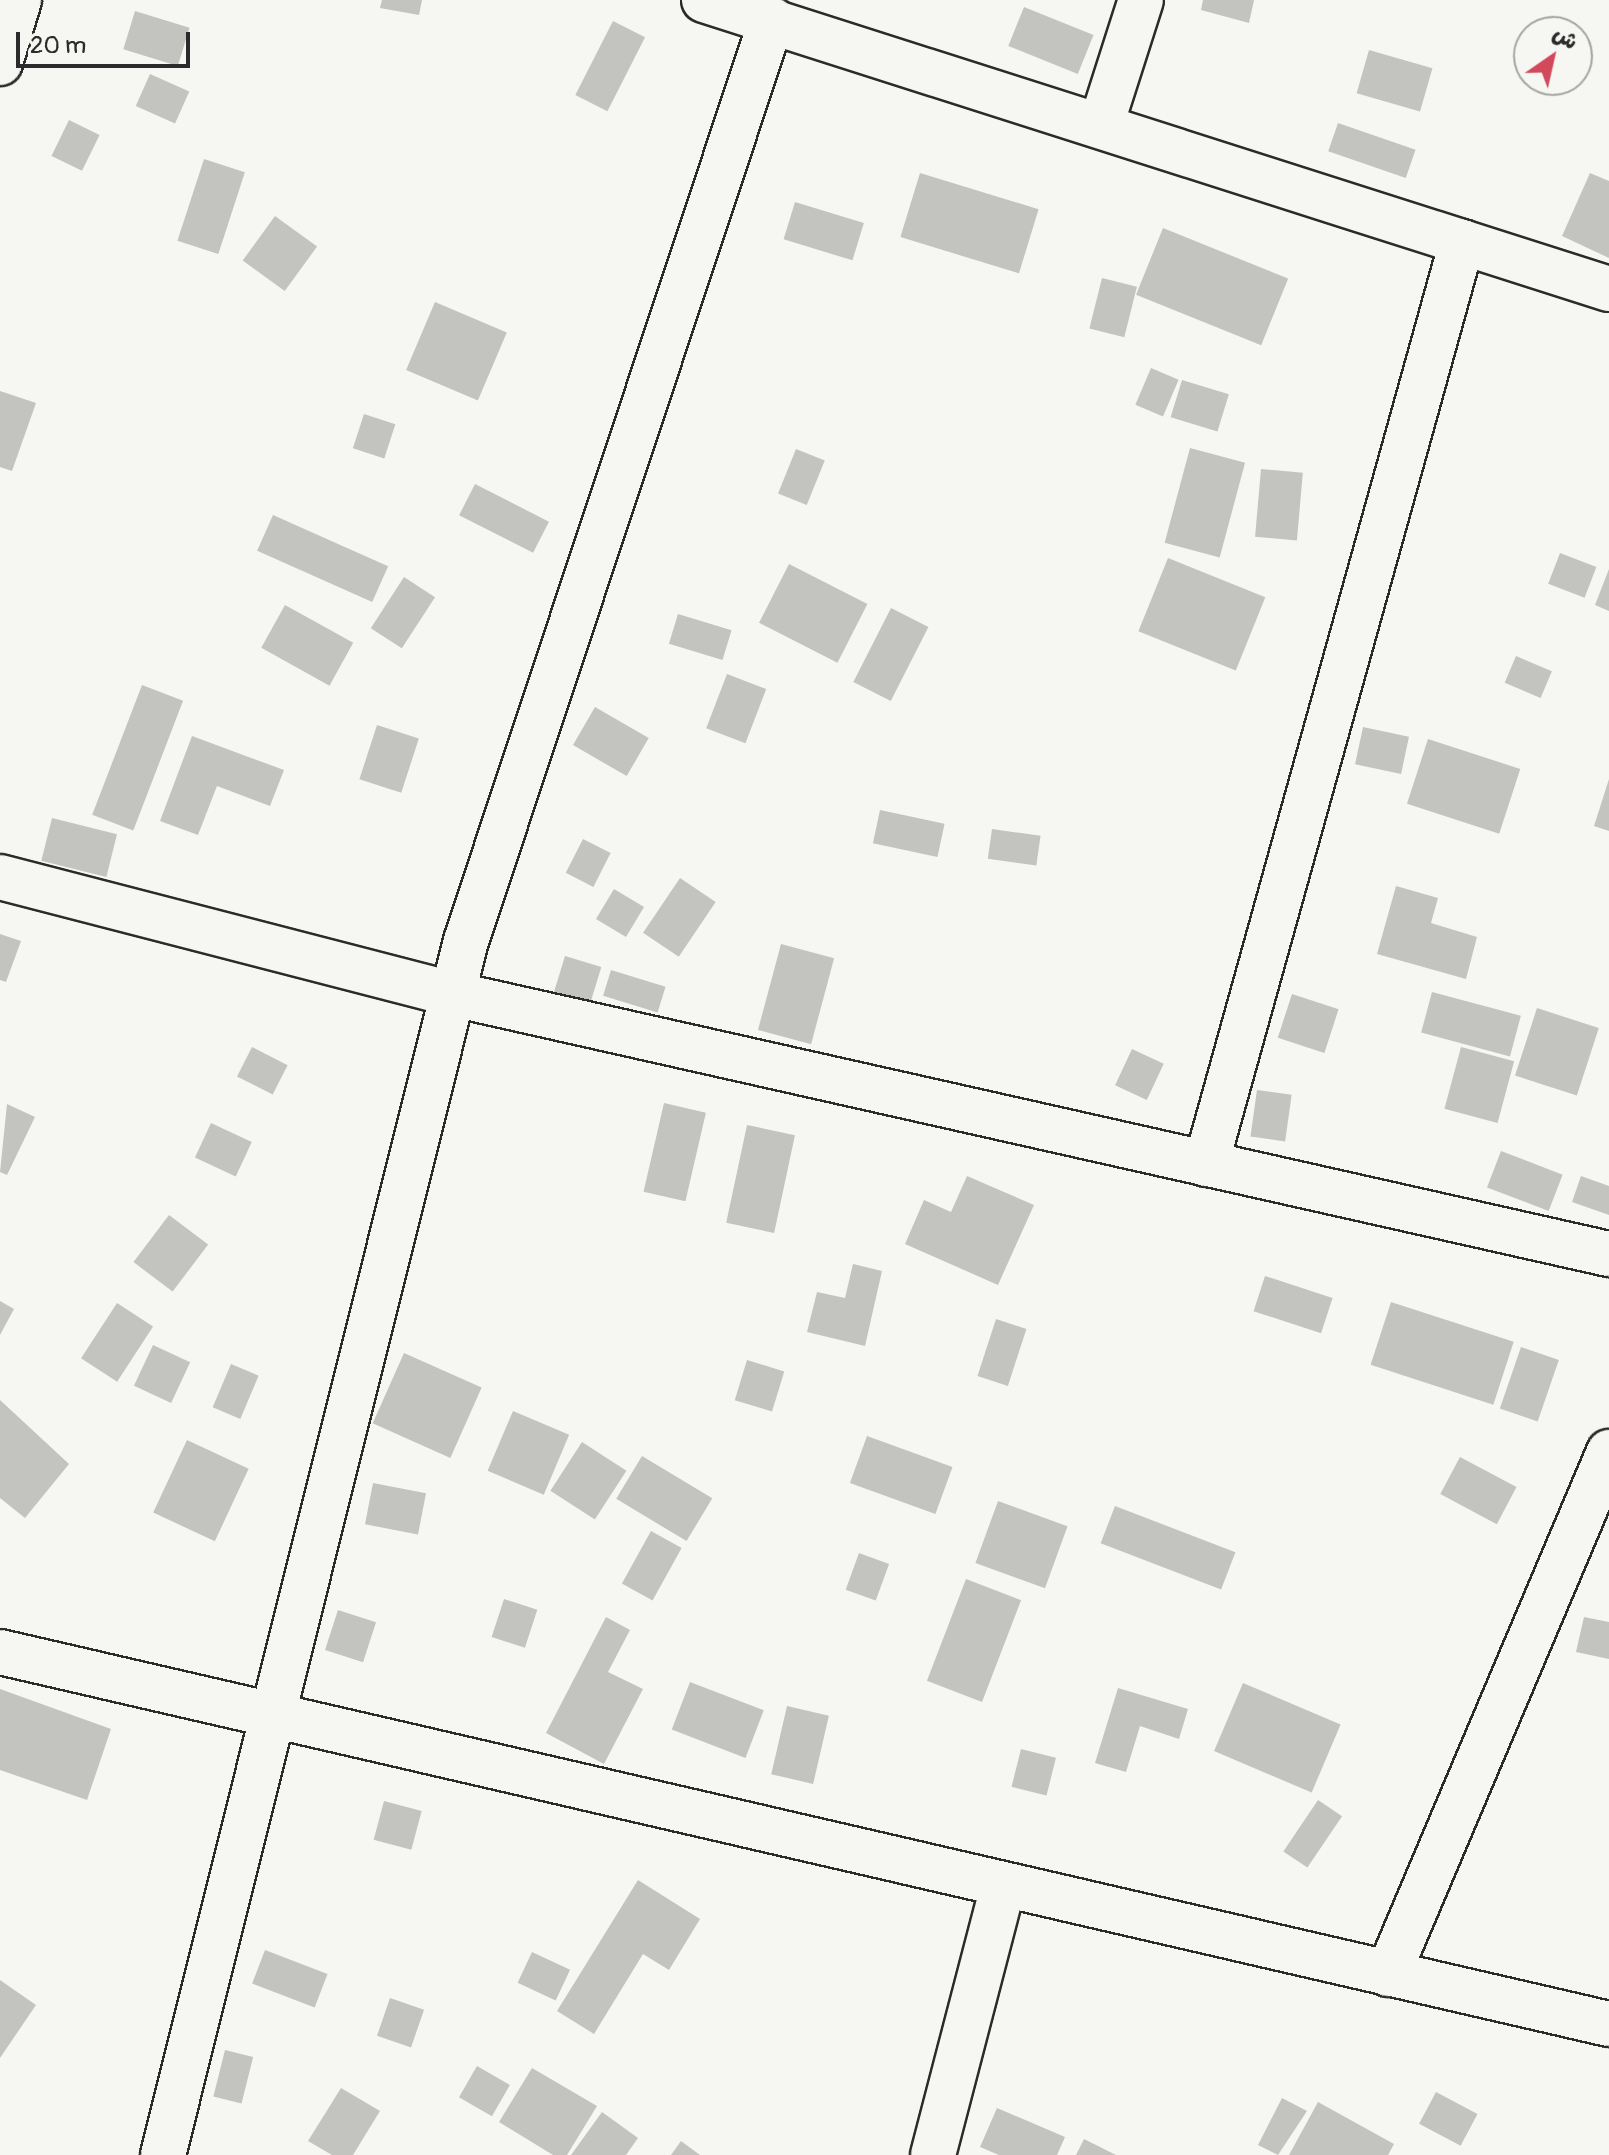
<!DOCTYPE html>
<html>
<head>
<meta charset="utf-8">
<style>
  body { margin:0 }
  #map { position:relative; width:1609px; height:2155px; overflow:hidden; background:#f6f6f2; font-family:Pangolin,"Playpen Sans Arabic",sans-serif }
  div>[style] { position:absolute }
  .building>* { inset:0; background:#c3c3c0; transform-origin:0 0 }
  .roads { filter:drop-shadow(2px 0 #2b2b2b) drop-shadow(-2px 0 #2b2b2b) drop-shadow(0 2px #2b2b2b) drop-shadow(0 -2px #2b2b2b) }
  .street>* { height:44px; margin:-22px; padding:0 22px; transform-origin:22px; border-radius:22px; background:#f6f6f2 }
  span { translate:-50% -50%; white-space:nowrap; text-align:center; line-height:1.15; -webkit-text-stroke:6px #f6f6f2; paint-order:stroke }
  .north { position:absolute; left:1513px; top:16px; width:80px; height:80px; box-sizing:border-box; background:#f6f6f2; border:2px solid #a5a5a2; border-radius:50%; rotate:34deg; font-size:22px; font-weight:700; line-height:32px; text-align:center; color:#2b2b2b }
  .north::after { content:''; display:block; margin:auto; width:28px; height:36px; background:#d1495b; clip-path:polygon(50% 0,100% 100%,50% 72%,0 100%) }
  .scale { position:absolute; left:16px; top:32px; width:174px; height:36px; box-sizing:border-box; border:4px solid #2b2b2b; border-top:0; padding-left:10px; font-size:24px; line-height:28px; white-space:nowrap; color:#2b2b2b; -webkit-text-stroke:6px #f6f6f2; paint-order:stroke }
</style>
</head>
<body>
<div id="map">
  <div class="building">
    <i style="clip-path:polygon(382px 0,422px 0,419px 15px,380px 8px)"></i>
    <i style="clip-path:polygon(1203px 0,1254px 0,1249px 23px,1201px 10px)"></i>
    <i style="left:1024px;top:7px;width:75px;height:42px;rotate:22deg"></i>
    <i style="left:135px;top:11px;width:57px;height:40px;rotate:17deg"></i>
    <i style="left:613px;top:21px;width:36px;height:83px;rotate:27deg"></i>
    <i style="left:1369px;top:50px;width:66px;height:45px;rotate:16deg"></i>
    <i style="left:150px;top:74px;width:43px;height:35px;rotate:24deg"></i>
    <i style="left:69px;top:120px;width:34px;height:40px;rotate:26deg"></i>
    <i style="left:1338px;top:123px;width:82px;height:30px;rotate:19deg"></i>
    <i style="left:204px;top:159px;width:43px;height:86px;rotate:18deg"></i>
    <i style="left:920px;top:173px;width:124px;height:67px;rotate:17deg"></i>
    <i style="clip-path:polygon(1590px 173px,1609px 181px,1609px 258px,1562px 236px)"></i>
    <i style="left:795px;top:202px;width:72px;height:39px;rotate:17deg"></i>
    <i style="left:275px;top:216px;width:52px;height:55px;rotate:36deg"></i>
    <i style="left:1163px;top:228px;width:135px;height:72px;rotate:22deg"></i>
    <i style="left:1102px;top:278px;width:36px;height:52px;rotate:14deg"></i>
    <i style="left:435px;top:302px;width:78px;height:74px;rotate:23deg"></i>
    <i style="left:1151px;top:368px;width:30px;height:40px;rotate:23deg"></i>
    <i style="left:1182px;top:380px;width:49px;height:39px;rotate:17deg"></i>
    <i style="clip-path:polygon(0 391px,36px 403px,12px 471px,0 467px)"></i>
    <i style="left:364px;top:414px;width:33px;height:36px;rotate:18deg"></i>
    <i style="left:1190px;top:448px;width:57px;height:98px;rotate:15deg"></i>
    <i style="left:796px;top:449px;width:31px;height:48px;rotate:22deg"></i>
    <i style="left:1261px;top:469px;width:42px;height:68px;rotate:5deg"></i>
    <i style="left:475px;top:484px;width:83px;height:35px;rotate:27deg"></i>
    <i style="left:273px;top:515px;width:126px;height:39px;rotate:24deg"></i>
    <i style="left:1560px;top:553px;width:39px;height:33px;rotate:21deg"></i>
    <i style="left:1168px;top:558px;width:105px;height:79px;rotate:22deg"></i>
    <i style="left:789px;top:564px;width:88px;height:66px;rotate:27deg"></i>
    <i style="clip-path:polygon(1609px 569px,1609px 611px,1595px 605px)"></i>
    <i style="left:404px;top:577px;width:37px;height:61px;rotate:33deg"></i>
    <i style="left:285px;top:605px;width:78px;height:49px;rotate:29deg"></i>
    <i style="left:891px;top:608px;width:42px;height:83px;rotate:27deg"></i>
    <i style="left:678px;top:614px;width:56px;height:31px;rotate:17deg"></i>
    <i style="left:1516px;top:656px;width:39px;height:29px;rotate:23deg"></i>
    <i style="left:727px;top:674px;width:42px;height:58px;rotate:21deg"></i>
    <i style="left:142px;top:685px;width:44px;height:139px;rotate:21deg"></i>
    <i style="left:595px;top:707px;width:62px;height:44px;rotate:30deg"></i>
    <i style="left:377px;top:725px;width:44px;height:57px;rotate:18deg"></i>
    <i style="left:1363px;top:727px;width:47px;height:38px;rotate:12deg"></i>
    <i style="clip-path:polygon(192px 736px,284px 770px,270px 806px,217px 786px,198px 835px,160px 821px)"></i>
    <i style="left:1428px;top:739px;width:97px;height:68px;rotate:18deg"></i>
    <i style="clip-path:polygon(1609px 779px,1609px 831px,1594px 826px)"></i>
    <i style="left:880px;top:810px;width:66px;height:34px;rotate:12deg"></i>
    <i style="left:52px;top:818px;width:67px;height:44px;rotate:14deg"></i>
    <i style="left:992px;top:829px;width:49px;height:30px;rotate:8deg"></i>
    <i style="left:583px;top:839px;width:31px;height:38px;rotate:27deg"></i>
    <i style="left:680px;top:878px;width:43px;height:66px;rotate:34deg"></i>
    <i style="clip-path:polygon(1396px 886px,1438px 898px,1431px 923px,1477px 937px,1466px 979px,1377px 954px)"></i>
    <i style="left:614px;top:889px;width:35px;height:35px;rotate:31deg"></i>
    <i style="clip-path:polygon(0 934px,21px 941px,6px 982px,0 980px)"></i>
    <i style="left:781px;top:944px;width:55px;height:89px;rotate:15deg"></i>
    <i style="left:565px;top:956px;width:38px;height:40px;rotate:17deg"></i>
    <i style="left:611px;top:970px;width:57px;height:27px;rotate:17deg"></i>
    <i style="left:1432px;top:992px;width:92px;height:42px;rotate:15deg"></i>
    <i style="left:1292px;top:994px;width:49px;height:46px;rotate:18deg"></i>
    <i style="left:1537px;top:1008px;width:65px;height:71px;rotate:18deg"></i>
    <i style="left:252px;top:1047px;width:40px;height:33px;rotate:27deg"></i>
    <i style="left:1461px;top:1047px;width:55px;height:64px;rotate:15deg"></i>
    <i style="left:1132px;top:1049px;width:35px;height:40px;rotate:25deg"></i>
    <i style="left:1257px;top:1090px;width:35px;height:47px;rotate:8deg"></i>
    <i style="left:664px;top:1103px;width:43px;height:91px;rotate:13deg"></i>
    <i style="clip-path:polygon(7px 1104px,35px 1117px,7px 1175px,0 1172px)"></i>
    <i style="left:211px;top:1123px;width:45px;height:38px;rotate:25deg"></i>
    <i style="left:747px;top:1125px;width:49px;height:100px;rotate:12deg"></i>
    <i style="left:1501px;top:1151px;width:66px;height:39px;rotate:21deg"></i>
    <i style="clip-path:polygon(967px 1176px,1034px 1205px,998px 1285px,905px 1244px,924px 1200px,951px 1212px)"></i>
    <i style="clip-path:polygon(1581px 1176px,1609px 1186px,1609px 1215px,1572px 1202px)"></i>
    <i style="left:169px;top:1215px;width:49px;height:59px;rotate:37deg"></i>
    <i style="clip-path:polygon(853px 1264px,882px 1271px,865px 1346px,807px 1332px,817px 1292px,845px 1298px)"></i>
    <i style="left:1265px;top:1276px;width:71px;height:37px;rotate:18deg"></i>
    <i style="clip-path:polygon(0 1301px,14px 1309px,0 1335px)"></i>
    <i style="left:1391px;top:1302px;width:129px;height:66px;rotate:18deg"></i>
    <i style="left:117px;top:1303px;width:43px;height:66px;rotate:33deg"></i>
    <i style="left:996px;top:1319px;width:32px;height:60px;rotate:18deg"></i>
    <i style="left:153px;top:1345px;width:41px;height:45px;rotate:25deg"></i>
    <i style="left:1521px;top:1347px;width:40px;height:65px;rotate:19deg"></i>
    <i style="left:404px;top:1353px;width:85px;height:77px;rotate:24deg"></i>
    <i style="left:747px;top:1360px;width:39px;height:42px;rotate:17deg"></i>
    <i style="left:231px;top:1364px;width:30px;height:47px;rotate:23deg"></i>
    <i style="clip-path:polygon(0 1400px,69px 1464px,25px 1518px,0 1498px)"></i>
    <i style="left:513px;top:1411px;width:61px;height:65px;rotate:23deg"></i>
    <i style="left:867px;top:1436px;width:91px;height:50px;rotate:20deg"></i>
    <i style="left:187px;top:1440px;width:68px;height:80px;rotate:25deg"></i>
    <i style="left:582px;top:1442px;width:53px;height:58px;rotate:33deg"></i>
    <i style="left:642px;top:1456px;width:82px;height:50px;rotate:31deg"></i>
    <i style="left:1460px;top:1457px;width:64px;height:42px;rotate:28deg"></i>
    <i style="left:373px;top:1483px;width:54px;height:42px;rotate:11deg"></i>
    <i style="left:998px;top:1501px;width:74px;height:66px;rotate:20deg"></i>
    <i style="left:1115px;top:1506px;width:129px;height:40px;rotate:21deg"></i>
    <i style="left:651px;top:1531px;width:35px;height:60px;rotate:29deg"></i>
    <i style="left:859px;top:1553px;width:32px;height:39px;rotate:20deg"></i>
    <i style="left:966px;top:1579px;width:59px;height:109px;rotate:21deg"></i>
    <i style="left:504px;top:1599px;width:35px;height:40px;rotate:18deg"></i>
    <i style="left:338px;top:1610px;width:40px;height:42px;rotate:18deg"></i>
    <i style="clip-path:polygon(606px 1617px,630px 1630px,608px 1672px,643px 1689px,604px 1764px,546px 1733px)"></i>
    <i style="clip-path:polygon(1584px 1617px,1609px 1622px,1609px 1659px,1576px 1652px)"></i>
    <i style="left:690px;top:1682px;width:79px;height:51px;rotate:21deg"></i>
    <i style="left:1243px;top:1683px;width:106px;height:74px;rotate:23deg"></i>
    <i style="clip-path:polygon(1118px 1688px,1188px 1709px,1179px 1739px,1140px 1726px,1126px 1772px,1095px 1763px)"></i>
    <i style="clip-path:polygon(0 1689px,111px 1729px,87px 1800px,0 1770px)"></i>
    <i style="left:787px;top:1706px;width:43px;height:70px;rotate:13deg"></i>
    <i style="left:1021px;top:1749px;width:36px;height:39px;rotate:14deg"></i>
    <i style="left:1318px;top:1800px;width:29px;height:62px;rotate:34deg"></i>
    <i style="left:384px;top:1801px;width:39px;height:40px;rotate:15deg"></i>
    <i style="clip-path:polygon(638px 1880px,700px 1919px,669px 1970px,643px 1954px,594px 2034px,557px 2011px)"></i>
    <i style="left:265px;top:1950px;width:67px;height:36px;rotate:21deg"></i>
    <i style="left:532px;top:1952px;width:42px;height:34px;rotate:25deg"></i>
    <i style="clip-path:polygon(0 1980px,36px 2005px,0 2058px)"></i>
    <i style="left:390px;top:1998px;width:36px;height:40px;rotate:19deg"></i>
    <i style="left:225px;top:2050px;width:29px;height:48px;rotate:14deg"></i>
    <i style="left:477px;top:2066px;width:38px;height:36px;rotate:30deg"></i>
    <i style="clip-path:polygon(532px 2068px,597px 2106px,567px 2155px,553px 2155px,499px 2122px)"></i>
    <i style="clip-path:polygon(341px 2088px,380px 2111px,353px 2155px,332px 2155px,308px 2141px)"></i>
    <i style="left:1436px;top:2092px;width:47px;height:36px;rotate:28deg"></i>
    <i style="clip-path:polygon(1282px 2098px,1307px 2111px,1278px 2155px,1258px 2145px)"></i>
    <i style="clip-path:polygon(1318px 2102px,1394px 2144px,1388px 2155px,1289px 2155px)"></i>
    <i style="clip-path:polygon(997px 2108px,1065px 2137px,1057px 2155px,999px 2155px,980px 2147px)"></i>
    <i style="clip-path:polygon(602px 2112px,638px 2138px,626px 2155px,571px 2155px)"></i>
    <i style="clip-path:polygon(1084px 2139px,1116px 2155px,1076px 2155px)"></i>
    <i style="clip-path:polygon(681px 2141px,700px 2155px,671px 2155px)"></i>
  </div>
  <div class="roads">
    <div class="street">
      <i style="left:704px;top:0;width:950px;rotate:17.71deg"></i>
      <i style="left:0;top:63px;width:66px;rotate:-73.2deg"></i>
      <i style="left:1101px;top:125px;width:131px;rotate:-72.3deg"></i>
      <i style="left:0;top:877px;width:468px;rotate:14.5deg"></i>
      <i style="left:453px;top:994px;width:1185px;rotate:12.68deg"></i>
      <i style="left:1206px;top:1164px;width:957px;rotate:-74.48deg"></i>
      <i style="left:0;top:1652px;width:1651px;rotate:13.02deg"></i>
      <i style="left:1388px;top:1974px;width:567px;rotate:-67.05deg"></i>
      <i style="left:163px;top:2155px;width:1251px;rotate:-75.99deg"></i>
      <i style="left:466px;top:941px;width:971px;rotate:-71.64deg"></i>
      <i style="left:933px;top:2155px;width:277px;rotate:-75.4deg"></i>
    </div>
  </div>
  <div class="north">ش</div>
  <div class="scale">20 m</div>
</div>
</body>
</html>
